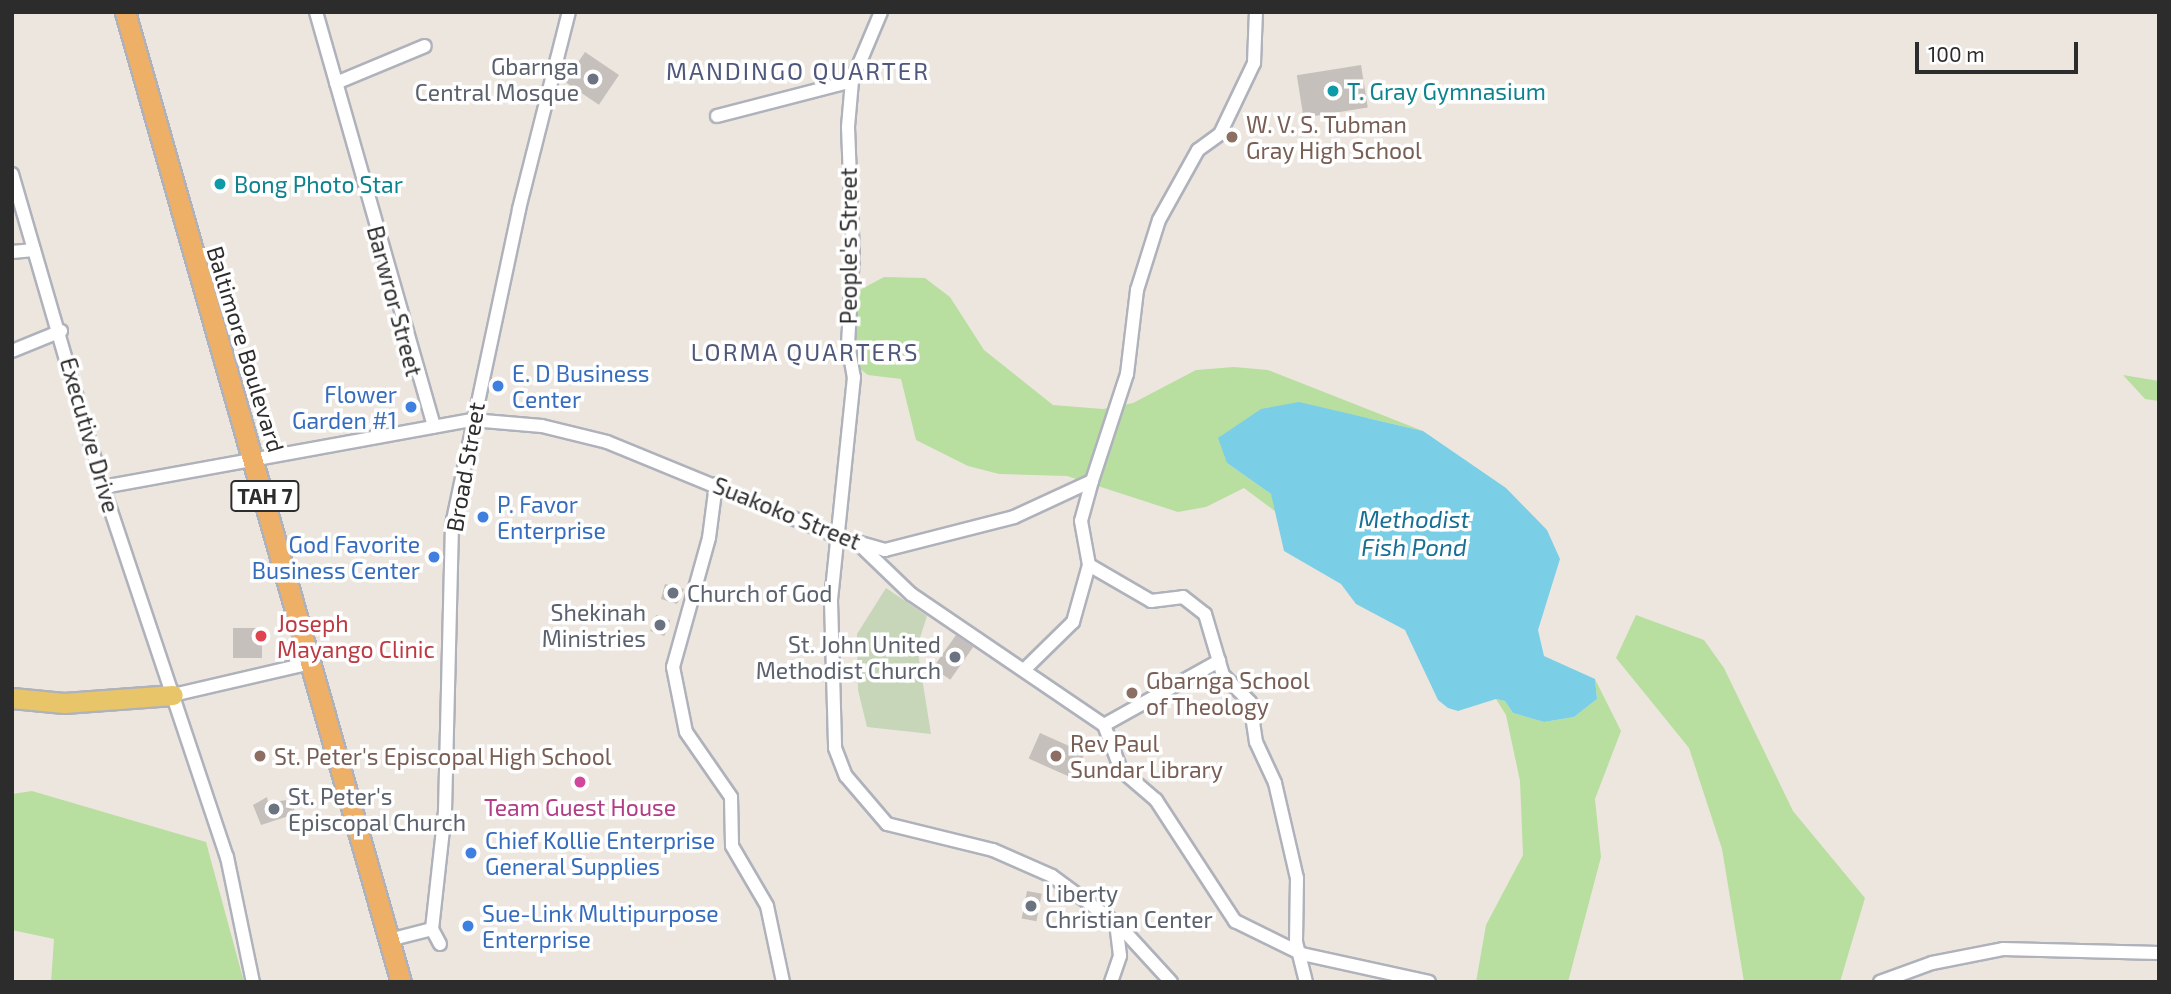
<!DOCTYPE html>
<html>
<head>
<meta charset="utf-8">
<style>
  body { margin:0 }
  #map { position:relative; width:2171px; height:994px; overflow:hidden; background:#ede6df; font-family:"Exo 2",sans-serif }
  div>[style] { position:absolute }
  .green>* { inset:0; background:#b8dfa0 }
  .cemetery>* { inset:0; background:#c7d5b8 }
  .water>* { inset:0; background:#7acfe7 }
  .building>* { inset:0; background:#c5c0bb; transform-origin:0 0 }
  .roads { filter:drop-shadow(2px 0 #afb2bb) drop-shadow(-2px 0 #afb2bb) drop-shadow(0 2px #afb2bb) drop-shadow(0 -2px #afb2bb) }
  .minor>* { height:12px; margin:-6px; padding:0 6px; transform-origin:6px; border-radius:6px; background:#fff }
  .primary>* { height:19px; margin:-9.5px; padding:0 9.5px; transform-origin:9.5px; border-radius:9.5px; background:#e8c569 }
  .trunk>* { height:19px; margin:-9.5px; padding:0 9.5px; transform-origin:9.5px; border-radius:9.5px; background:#eeb066 }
  .dots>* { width:19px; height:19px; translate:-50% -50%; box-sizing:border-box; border:4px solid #fff; border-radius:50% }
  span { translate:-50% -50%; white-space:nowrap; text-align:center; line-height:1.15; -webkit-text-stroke:7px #fff; paint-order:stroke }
  .shield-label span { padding:2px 5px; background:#fff; border:2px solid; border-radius:5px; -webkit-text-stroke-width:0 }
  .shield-label { font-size:21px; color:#2c2c2c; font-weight:700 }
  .worship-label { font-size:23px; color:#5b616d }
  .right { translate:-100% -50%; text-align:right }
  .left { translate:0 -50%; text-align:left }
  .culture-label { font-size:23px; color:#0d838f }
  .education-label { font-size:23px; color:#785e54 }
  .street-label { font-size:23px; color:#2c2c2c }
  .shop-label { font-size:23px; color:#366cbe }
  .health-label { font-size:23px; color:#be3a42 }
  .hotel-label { font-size:23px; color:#b23c85 }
  .neighbourhood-label { font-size:24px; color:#4f587a; letter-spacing:2px }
  .water-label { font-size:24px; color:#166f95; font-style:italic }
  .frame { position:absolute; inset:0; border:14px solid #2c2c2c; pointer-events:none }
  .scale { position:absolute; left:1915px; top:42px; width:163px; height:32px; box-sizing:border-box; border:4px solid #2c2c2c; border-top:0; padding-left:9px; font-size:21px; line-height:24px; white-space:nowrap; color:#2c2c2c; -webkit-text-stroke:5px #fff; paint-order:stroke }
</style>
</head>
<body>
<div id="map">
  <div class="green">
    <i style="clip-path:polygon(884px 277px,925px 278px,950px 297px,984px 350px,1053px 405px,1103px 409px,1133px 403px,1196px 370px,1234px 367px,1268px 370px,1423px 431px,1368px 418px,1227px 463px,1271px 494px,1280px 515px,1244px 488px,1206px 507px,1178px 512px,1067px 476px,999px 474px,968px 466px,916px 440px,901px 379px,868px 375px,856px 366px,849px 344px,856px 292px)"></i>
    <i style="clip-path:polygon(2123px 375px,2159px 381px,2159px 401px,2145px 399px)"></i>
    <i style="clip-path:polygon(1636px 615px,1704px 640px,1724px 668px,1793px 811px,1865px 898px,1840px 982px,1744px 982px,1722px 849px,1689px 748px,1616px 658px)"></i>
    <i style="clip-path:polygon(1595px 679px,1621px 731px,1595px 799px,1601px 857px,1568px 982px,1476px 982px,1486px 925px,1523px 855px,1520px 781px,1506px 715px,1496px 699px,1505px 701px,1513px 713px,1544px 722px,1574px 717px,1597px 699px)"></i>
    <i style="clip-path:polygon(32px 791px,206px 842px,244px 982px,51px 982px,54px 939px,12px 930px,12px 794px)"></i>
  </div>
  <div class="cemetery">
    <i style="clip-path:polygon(886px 588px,927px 616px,917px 647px,931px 734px,867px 727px,858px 690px,857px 634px)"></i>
  </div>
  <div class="water">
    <i style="clip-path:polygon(1299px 402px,1423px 431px,1506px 488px,1547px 530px,1560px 559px,1538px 630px,1544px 656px,1595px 679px,1597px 699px,1574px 717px,1544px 722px,1513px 713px,1505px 701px,1496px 699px,1458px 711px,1448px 708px,1438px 700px,1405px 630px,1356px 604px,1341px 584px,1284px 551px,1271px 494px,1227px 463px,1218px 438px,1261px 409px)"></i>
  </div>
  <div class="building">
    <i style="left:585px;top:52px;width:41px;height:36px;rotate:34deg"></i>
    <i style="left:1361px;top:65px;width:43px;height:65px;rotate:81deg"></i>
    <i style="clip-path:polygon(665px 584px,684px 589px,677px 604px,661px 599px)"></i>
    <i style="left:656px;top:615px;width:15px;height:17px;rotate:20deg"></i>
    <i style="left:233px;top:628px;width:29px;height:30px"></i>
    <i style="left:956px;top:635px;width:21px;height:40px;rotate:35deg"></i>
    <i style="left:1040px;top:733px;width:49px;height:28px;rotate:24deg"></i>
    <i style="clip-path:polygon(267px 797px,268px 803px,293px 799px,295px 814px,261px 825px,253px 805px)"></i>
    <i style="left:1027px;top:891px;width:15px;height:28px;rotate:11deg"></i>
  </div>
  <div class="roads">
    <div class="minor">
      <i style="left:316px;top:12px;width:431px;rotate:74.1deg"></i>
      <i style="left:881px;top:12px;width:75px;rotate:112.8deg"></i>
      <i style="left:852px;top:81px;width:46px;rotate:95deg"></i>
      <i style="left:848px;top:127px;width:128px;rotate:87.8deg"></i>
      <i style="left:853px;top:255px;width:89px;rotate:93.2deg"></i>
      <i style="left:848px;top:344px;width:34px;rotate:80deg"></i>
      <i style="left:854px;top:377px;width:225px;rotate:95.9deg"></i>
      <i style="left:831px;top:601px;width:147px;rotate:88.4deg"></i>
      <i style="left:835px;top:748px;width:30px;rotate:69deg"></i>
      <i style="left:846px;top:776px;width:63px;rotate:49.5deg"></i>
      <i style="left:887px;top:824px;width:109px;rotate:13.8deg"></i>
      <i style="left:993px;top:850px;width:64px;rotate:23.8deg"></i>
      <i style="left:1052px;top:876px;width:79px;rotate:36.3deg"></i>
      <i style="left:1116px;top:923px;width:33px;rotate:83deg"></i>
      <i style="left:1120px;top:956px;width:28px;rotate:109deg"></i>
      <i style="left:336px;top:83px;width:96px;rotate:-22.6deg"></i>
      <i style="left:717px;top:116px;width:139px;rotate:-14.5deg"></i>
      <i style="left:12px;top:174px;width:326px;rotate:73.8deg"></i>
      <i style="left:103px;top:487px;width:390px;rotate:71.5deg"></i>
      <i style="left:227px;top:857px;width:128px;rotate:78.3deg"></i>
      <i style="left:12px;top:252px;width:22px;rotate:-5deg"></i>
      <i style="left:12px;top:351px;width:53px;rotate:-22.2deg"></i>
      <i style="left:1092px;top:481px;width:41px;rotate:105.4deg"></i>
      <i style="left:1081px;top:521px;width:45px;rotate:79.7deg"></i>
      <i style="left:1089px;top:565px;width:72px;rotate:30.1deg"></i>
      <i style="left:1151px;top:601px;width:32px;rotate:-7deg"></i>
      <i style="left:1183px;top:597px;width:28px;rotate:38deg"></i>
      <i style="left:1205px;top:614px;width:64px;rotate:73.6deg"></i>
      <i style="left:1223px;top:675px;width:38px;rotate:45deg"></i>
      <i style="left:1250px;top:702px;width:40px;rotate:81.5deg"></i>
      <i style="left:1256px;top:742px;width:45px;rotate:65.1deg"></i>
      <i style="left:1275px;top:783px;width:98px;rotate:77deg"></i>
      <i style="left:1297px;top:878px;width:64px;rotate:90.9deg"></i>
      <i style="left:1296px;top:942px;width:41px;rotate:76deg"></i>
      <i style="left:716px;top:484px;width:54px;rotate:97.4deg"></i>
      <i style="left:709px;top:538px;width:134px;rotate:105.6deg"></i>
      <i style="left:673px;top:667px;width:66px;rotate:78.7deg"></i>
      <i style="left:686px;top:732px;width:79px;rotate:55.3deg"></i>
      <i style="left:731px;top:797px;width:49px;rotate:88.8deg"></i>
      <i style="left:732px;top:846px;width:69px;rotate:59.7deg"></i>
      <i style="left:767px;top:906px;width:78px;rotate:78.1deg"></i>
      <i style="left:103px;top:487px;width:375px;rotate:-10.3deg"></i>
      <i style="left:472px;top:420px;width:70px;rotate:4.9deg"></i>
      <i style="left:542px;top:426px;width:67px;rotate:13.8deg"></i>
      <i style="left:607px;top:442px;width:248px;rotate:22.3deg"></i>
      <i style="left:836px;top:536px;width:51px;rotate:15.9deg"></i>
      <i style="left:885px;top:550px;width:133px;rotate:-14.3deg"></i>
      <i style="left:1014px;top:517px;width:86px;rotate:-24.8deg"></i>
      <i style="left:1092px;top:481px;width:113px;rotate:-71.9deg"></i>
      <i style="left:1127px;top:374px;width:85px;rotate:-83.2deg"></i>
      <i style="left:1137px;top:290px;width:73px;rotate:-72.6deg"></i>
      <i style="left:1159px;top:220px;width:80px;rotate:-60.9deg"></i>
      <i style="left:1198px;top:150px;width:27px;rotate:-36deg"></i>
      <i style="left:1220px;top:134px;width:79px;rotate:-64.4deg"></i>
      <i style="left:1254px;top:63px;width:51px;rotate:-87.8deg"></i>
      <i style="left:860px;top:545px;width:71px;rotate:43.9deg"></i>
      <i style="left:911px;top:594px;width:233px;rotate:34.2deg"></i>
      <i style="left:1104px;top:725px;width:48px;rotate:69.3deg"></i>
      <i style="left:1121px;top:770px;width:46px;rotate:40.6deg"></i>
      <i style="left:1156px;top:800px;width:145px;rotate:56.9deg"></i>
      <i style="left:1235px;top:921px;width:75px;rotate:26.2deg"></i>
      <i style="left:1302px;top:954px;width:130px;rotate:12.4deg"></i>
      <i style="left:1026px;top:668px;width:66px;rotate:-44.4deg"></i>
      <i style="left:1073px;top:622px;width:59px;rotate:-74.3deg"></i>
      <i style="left:173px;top:695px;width:142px;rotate:-13.1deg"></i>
      <i style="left:1104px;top:725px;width:132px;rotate:-29.1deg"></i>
      <i style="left:1117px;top:923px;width:80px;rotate:47.5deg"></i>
      <i style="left:432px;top:929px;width:17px;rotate:62deg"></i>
      <i style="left:389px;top:940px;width:44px;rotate:-14.3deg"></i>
      <i style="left:432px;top:929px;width:119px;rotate:-83.7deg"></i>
      <i style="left:445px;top:811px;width:286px;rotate:-88.6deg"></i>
      <i style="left:452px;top:525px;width:323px;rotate:-78deg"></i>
      <i style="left:519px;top:209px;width:203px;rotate:-75.8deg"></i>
      <i style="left:1880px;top:982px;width:55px;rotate:-20.1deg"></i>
      <i style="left:1932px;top:963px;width:72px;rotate:-11.2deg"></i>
      <i style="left:2003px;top:949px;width:156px;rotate:1.5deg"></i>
    </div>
    <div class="primary">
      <i style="left:12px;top:698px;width:52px;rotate:5.5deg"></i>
      <i style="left:64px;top:703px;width:109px;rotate:-4.2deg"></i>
    </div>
    <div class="trunk">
      <i style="left:125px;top:12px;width:1009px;rotate:74.12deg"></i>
    </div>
  </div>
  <div class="dots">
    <i style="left:593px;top:79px;background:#6b7280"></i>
    <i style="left:1333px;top:91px;background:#0f9aa8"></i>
    <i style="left:1232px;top:137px;background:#8d6e63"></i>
    <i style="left:220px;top:184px;background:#0f9aa8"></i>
    <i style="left:498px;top:386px;background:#3f7fe0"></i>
    <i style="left:411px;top:407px;background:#3f7fe0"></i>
    <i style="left:483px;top:517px;background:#3f7fe0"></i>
    <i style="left:434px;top:557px;background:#3f7fe0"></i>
    <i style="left:673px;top:593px;background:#6b7280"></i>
    <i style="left:660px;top:625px;background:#6b7280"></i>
    <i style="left:261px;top:636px;background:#e0444e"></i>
    <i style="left:955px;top:657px;background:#6b7280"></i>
    <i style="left:1132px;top:693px;background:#8d6e63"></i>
    <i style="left:260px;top:756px;background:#8d6e63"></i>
    <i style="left:1056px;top:756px;background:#8d6e63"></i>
    <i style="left:580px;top:782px;background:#d1479c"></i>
    <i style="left:274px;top:809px;background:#6b7280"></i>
    <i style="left:471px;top:853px;background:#3f7fe0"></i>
    <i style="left:1031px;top:906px;background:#6b7280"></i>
    <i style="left:468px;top:926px;background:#3f7fe0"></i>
  </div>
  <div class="shield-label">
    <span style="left:265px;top:496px">TAH 7</span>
  </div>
  <div class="worship-label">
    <span class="right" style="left:579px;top:79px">Gbarnga<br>Central Mosque</span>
    <span class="left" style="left:687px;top:593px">Church of God</span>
    <span class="right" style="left:646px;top:625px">Shekinah<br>Ministries</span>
    <span class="right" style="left:941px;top:657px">St. John United<br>Methodist Church</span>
    <span class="left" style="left:288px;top:809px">St. Peter's<br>Episcopal Church</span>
    <span class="left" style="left:1045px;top:906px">Liberty<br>Christian Center</span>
  </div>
  <div class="culture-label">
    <span class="left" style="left:1347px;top:91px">T. Gray Gymnasium</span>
    <span class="left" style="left:234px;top:184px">Bong Photo Star</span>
  </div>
  <div class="education-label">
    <span class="left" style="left:1246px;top:137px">W. V. S. Tubman<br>Gray High School</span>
    <span class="left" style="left:1146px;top:693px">Gbarnga School<br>of Theology</span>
    <span class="left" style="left:1070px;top:756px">Rev Paul<br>Sundar Library</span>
    <span class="left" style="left:274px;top:756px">St. Peter's Episcopal High School</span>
  </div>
  <div class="street-label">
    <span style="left:848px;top:246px;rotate:-90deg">People's Street</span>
    <span style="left:395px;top:301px;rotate:75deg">Barwror Street</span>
    <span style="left:246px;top:349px;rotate:73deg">Baltimore Boulevard</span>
    <span style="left:90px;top:435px;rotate:74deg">Executive Drive</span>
    <span style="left:465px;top:467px;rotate:-80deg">Broad Street</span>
    <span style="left:787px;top:513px;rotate:22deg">Suakoko Street</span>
  </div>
  <div class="shop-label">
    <span class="left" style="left:512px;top:386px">E. D Business<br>Center</span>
    <span class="right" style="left:397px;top:407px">Flower<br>Garden #1</span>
    <span class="left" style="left:497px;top:517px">P. Favor<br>Enterprise</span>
    <span class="right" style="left:420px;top:557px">God Favorite<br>Business Center</span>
    <span class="left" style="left:485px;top:853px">Chief Kollie Enterprise<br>General Supplies</span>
    <span class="left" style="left:482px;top:926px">Sue-Link Multipurpose<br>Enterprise</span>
  </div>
  <div class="health-label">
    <span class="left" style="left:277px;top:636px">Joseph<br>Mayango Clinic</span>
  </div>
  <div class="hotel-label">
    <span style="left:580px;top:807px">Team Guest House</span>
  </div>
  <div class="neighbourhood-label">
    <span style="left:798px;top:71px">MANDINGO QUARTER</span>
    <span style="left:805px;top:352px">LORMA QUARTERS</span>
  </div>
  <div class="water-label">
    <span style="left:1414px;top:533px">Methodist<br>Fish Pond</span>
  </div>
  <div class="frame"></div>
  <div class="scale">100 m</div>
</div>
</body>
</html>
